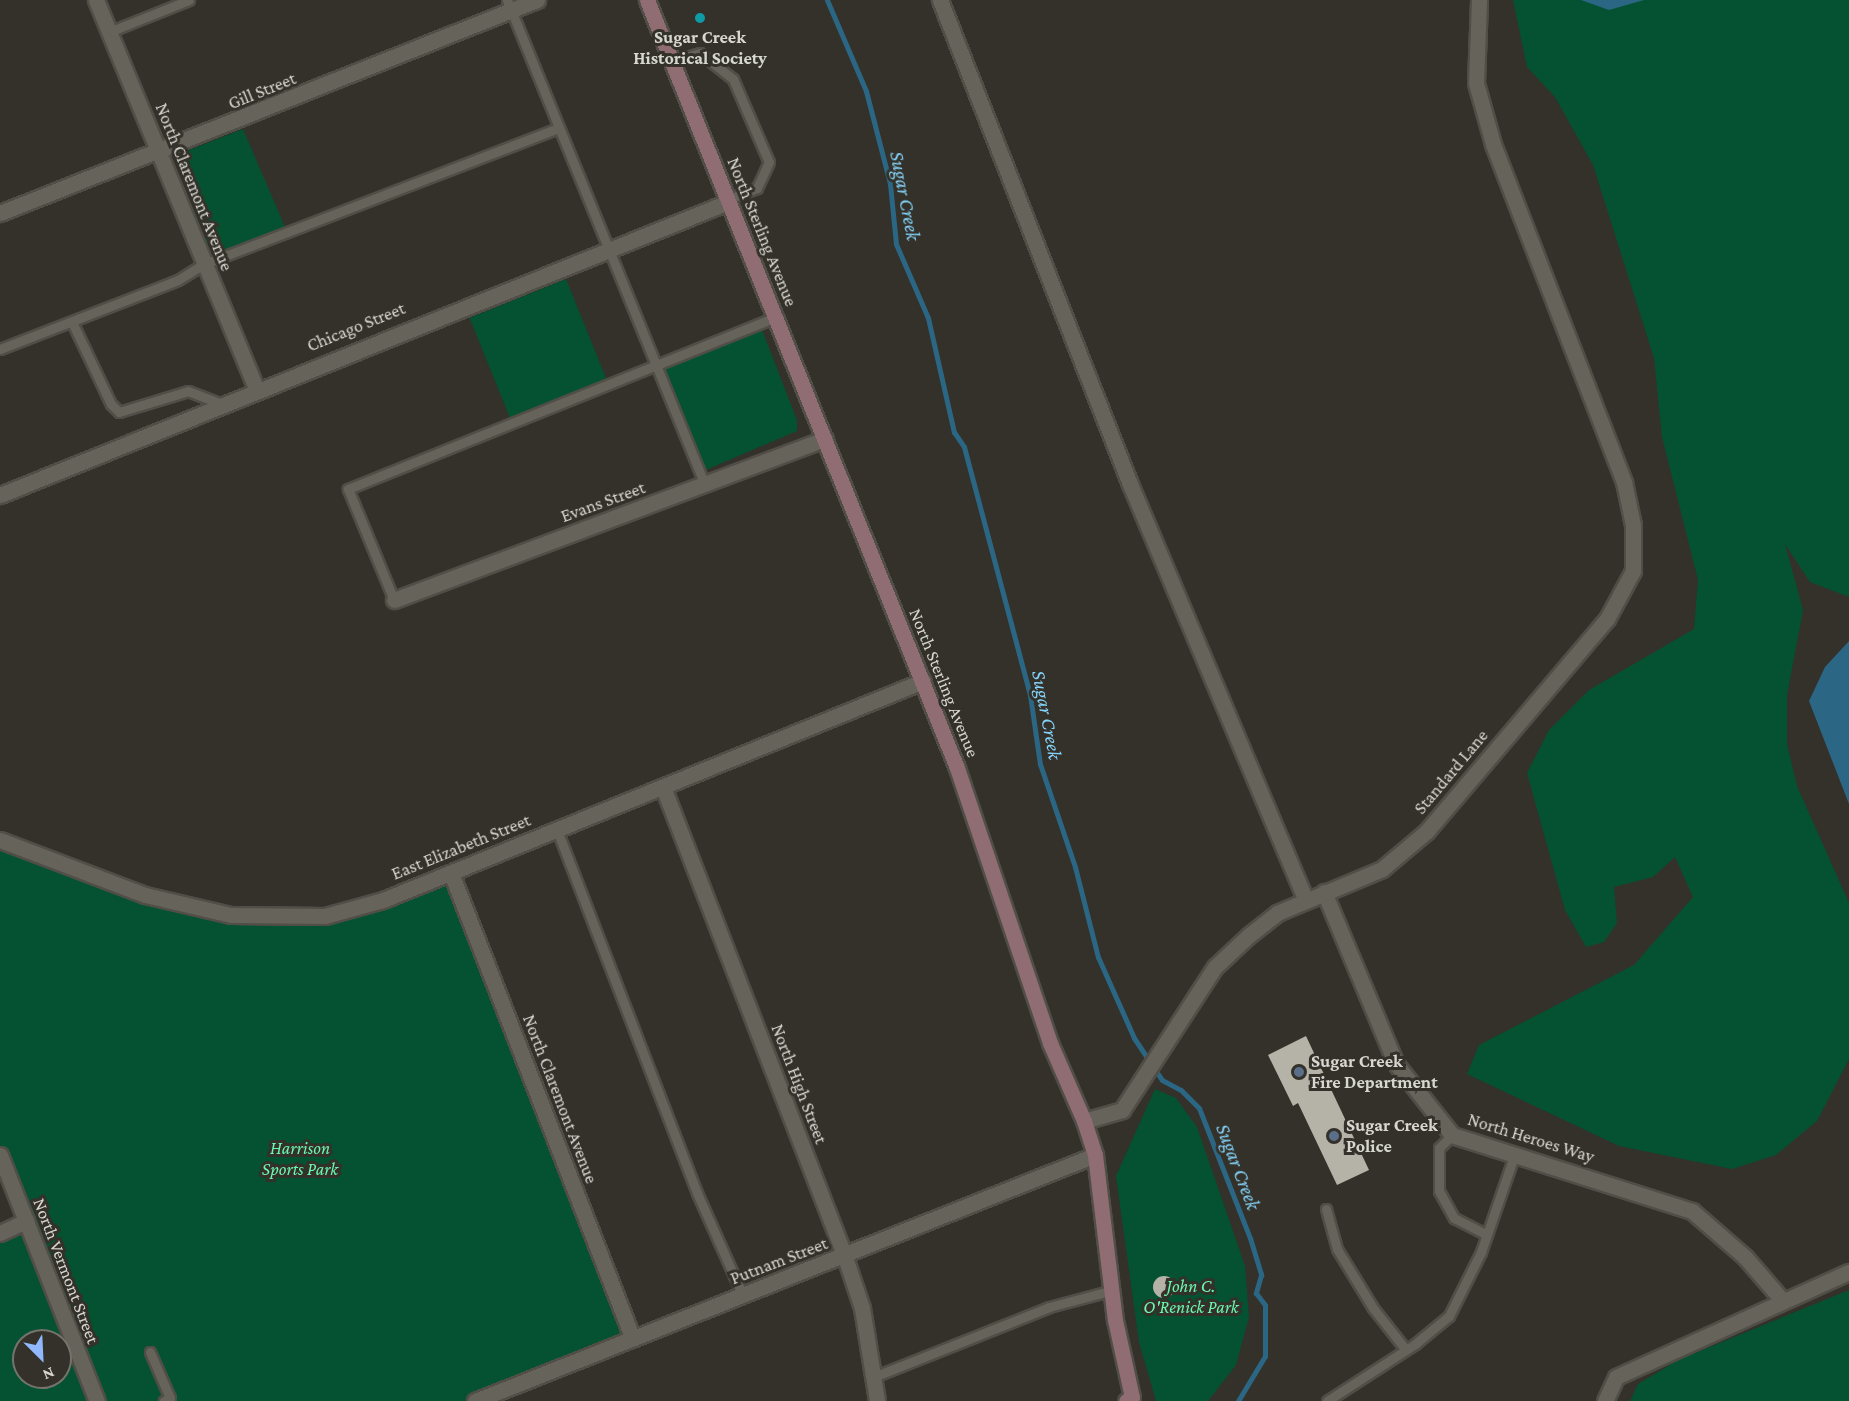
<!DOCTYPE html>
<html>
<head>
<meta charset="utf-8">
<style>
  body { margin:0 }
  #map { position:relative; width:1849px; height:1401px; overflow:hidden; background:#333129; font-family:"Crimson Pro",serif }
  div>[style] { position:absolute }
  .green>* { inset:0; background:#045232; transform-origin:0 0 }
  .water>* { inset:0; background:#2b6784 }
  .stream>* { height:5px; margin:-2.5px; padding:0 2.5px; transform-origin:2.5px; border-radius:2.5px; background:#2b6784 }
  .building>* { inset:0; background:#b5b2a8 }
  .round { border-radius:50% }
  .roads { filter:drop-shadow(2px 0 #504e47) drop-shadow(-2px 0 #504e47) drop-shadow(0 2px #504e47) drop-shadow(0 -2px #504e47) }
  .lane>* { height:9px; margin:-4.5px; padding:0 4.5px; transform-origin:4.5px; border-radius:4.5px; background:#66635a }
  .street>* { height:15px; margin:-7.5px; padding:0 7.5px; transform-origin:7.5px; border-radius:7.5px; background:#66635a }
  .secondary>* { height:15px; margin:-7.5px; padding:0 7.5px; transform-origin:7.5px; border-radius:7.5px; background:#906c73 }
  .dots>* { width:16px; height:16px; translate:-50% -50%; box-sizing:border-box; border:3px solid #333129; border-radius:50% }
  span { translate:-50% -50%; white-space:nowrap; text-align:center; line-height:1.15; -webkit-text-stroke:6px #333129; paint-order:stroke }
  .poi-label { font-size:18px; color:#d8d6d1; font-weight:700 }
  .left { translate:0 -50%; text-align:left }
  .street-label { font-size:18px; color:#d8d6d1 }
  .park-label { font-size:18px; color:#6bf7b0; font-style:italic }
  .water-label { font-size:20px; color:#85d3fb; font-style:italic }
  .north { position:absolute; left:12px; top:1329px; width:60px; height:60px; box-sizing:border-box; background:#333129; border:2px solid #75736c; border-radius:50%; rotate:156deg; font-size:16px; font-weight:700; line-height:24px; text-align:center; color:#d8d6d1 }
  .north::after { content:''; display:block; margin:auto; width:21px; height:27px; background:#91b8fd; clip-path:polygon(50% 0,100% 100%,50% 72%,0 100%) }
</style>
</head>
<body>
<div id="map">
  <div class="green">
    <i style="clip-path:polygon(1513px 0,1849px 0,1849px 597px,1810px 582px,1785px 544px,1803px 610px,1787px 695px,1787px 744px,1797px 786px,1849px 903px,1849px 1059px,1817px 1121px,1776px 1155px,1732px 1169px,1619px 1146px,1467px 1074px,1479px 1045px,1634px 965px,1693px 897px,1675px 857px,1653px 877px,1614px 887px,1617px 923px,1604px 942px,1586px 947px,1565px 910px,1527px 773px,1549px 730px,1589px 690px,1694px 629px,1698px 580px,1662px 437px,1654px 358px,1593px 165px,1555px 97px,1527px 67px)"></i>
    <i style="clip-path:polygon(243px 129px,285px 227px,212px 255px,176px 164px,179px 154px)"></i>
    <i style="left:566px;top:279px;width:108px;height:104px;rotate:68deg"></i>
    <i style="clip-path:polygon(762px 330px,797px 420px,797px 431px,701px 472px,661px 369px)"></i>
    <i style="clip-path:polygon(evenodd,0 840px,86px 875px,231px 915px,325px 916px,451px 873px,633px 1339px,475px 1401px,0 1401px,0 1233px,26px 1220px,0 1154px,0 840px,24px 1341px,60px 1341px,60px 1377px,24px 1377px,24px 1341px)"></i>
    <i style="clip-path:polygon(1155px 1089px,1176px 1098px,1197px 1127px,1245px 1266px,1249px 1317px,1236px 1365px,1208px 1401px,1156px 1401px,1139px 1342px,1116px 1176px)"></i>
    <i style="clip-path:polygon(1849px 1290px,1849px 1401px,1630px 1401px,1638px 1384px,1678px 1360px)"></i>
  </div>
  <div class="water">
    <i style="clip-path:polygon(1581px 0,1644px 0,1609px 10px)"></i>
    <i style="clip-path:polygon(1849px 641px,1849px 804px,1809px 701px,1825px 667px)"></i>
  </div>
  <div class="stream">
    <i style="left:827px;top:0;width:99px;rotate:66.8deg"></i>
    <i style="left:866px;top:91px;width:96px;rotate:75.5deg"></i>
    <i style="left:890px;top:184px;width:60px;rotate:84.3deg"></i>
    <i style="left:896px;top:244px;width:81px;rotate:66.6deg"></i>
    <i style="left:928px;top:318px;width:117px;rotate:77.2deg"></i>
    <i style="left:954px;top:432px;width:18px;rotate:56deg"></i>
    <i style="left:964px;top:447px;width:257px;rotate:75.1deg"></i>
    <i style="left:1030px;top:695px;width:70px;rotate:81.8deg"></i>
    <i style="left:1040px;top:764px;width:109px;rotate:71.2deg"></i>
    <i style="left:1075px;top:867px;width:93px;rotate:75.7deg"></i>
    <i style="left:1098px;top:957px;width:89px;rotate:66deg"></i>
    <i style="left:1134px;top:1038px;width:50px;rotate:56.3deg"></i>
    <i style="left:1162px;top:1080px;width:21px;rotate:28deg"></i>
    <i style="left:1181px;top:1090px;width:25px;rotate:45deg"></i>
    <i style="left:1199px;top:1108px;width:140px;rotate:68.6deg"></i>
    <i style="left:1250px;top:1238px;width:39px;rotate:73deg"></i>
    <i style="left:1261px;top:1275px;width:19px;rotate:106deg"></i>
    <i style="left:1256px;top:1293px;width:15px;rotate:53deg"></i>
    <i style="left:1265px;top:1305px;width:51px;rotate:90deg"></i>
    <i style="left:1265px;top:1356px;width:52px;rotate:121deg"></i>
  </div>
  <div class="building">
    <i style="clip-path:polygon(1306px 1036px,1369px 1170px,1337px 1185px,1298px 1103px,1293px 1106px,1268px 1055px)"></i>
    <i class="round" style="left:1153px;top:1276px;width:22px;height:22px"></i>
  </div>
  <div class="roads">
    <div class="lane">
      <i style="left:507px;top:0;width:524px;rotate:67.79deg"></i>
      <i style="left:109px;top:32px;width:86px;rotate:-21.8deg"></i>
      <i style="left:672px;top:61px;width:29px;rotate:-16deg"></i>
      <i style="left:700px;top:53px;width:42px;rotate:38.2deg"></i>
      <i style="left:733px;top:79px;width:90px;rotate:66.6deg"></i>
      <i style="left:769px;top:162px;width:29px;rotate:115deg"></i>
      <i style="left:757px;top:188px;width:31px;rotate:159deg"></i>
      <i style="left:72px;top:322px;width:91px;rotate:64.6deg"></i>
      <i style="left:111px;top:404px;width:11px;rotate:45deg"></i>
      <i style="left:119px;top:412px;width:72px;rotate:-16.9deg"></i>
      <i style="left:188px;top:391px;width:34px;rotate:21deg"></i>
      <i style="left:0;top:349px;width:191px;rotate:-21.2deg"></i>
      <i style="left:178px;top:280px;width:31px;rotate:-32deg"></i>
      <i style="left:204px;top:264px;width:380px;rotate:-21deg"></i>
      <i style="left:394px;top:600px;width:120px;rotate:-112.5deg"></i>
      <i style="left:348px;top:489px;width:460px;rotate:-21.9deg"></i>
      <i style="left:557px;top:830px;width:389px;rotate:68.9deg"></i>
      <i style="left:697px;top:1193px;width:113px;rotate:65.9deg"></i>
      <i style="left:1452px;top:1135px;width:18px;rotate:135deg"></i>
      <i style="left:1439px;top:1148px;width:43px;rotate:90deg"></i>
      <i style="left:1439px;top:1191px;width:31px;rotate:61deg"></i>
      <i style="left:1454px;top:1218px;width:37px;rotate:27deg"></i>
      <i style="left:1326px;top:1209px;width:41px;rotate:74.6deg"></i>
      <i style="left:1337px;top:1249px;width:69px;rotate:58.6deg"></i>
      <i style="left:1373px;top:1308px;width:53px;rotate:51.8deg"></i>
      <i style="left:150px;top:1352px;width:50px;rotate:66.5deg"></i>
      <i style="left:170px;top:1398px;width:7px;rotate:153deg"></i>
      <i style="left:876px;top:1376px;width:186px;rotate:-21.7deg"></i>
      <i style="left:1049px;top:1307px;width:66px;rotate:-14.9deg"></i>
      <i style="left:1327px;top:1401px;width:105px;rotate:-32.9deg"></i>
      <i style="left:1415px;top:1344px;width:44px;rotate:-39.5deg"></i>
      <i style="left:1449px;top:1316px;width:72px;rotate:-63.4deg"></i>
      <i style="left:1481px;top:1252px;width:105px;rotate:-71deg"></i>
    </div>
    <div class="street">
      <i style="left:96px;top:0;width:421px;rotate:67.6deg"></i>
      <i style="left:940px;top:0;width:520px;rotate:68.57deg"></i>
      <i style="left:1130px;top:484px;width:452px;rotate:67.1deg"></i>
      <i style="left:0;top:213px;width:578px;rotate:-21.64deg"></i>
      <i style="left:0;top:495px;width:785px;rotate:-21.92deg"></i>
      <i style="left:394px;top:600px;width:460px;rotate:-20.5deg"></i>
      <i style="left:663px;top:787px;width:504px;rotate:68.83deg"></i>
      <i style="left:845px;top:1257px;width:54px;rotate:71.6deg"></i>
      <i style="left:862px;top:1308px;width:94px;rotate:80.8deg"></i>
      <i style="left:0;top:840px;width:155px;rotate:20.8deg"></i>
      <i style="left:145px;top:895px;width:88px;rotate:13.1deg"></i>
      <i style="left:231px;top:915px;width:94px;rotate:0.6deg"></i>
      <i style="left:325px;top:916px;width:60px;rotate:-15.4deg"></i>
      <i style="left:383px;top:900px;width:583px;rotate:-22.08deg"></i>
      <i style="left:451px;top:873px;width:500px;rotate:68.67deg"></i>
      <i style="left:1324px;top:892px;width:186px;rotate:67.3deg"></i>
      <i style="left:1396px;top:1064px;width:90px;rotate:51.7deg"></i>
      <i style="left:1452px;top:1135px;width:252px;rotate:17.6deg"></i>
      <i style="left:1692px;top:1211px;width:70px;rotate:41deg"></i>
      <i style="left:1745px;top:1257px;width:57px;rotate:49.3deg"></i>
      <i style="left:1084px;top:1121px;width:40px;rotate:-16deg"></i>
      <i style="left:1122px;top:1110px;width:171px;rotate:-57deg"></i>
      <i style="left:1215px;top:967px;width:45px;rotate:-43.2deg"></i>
      <i style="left:1248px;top:936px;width:37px;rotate:-38deg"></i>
      <i style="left:1277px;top:913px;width:114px;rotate:-22.7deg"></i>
      <i style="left:1382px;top:869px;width:59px;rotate:-40.2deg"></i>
      <i style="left:1427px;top:831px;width:278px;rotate:-49.7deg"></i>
      <i style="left:1607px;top:619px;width:55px;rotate:-61.6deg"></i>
      <i style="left:1633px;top:571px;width:46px;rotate:-90deg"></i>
      <i style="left:1633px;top:525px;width:44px;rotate:-101.8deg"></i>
      <i style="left:1624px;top:482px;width:362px;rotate:-111.2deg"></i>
      <i style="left:1493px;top:144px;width:63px;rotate:-105.6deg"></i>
      <i style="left:1476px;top:83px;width:83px;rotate:-87.9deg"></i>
      <i style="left:0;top:1155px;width:264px;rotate:68.5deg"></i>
      <i style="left:0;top:1233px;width:29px;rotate:-25deg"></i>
      <i style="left:475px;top:1401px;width:667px;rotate:-21.64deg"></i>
      <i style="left:1605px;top:1401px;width:26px;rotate:-65deg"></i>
      <i style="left:1616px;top:1377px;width:256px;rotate:-24.3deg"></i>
    </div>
    <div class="secondary">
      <i style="left:647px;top:0;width:828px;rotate:68.02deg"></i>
      <i style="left:957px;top:768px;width:290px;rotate:71.3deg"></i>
      <i style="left:1050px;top:1043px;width:85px;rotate:66.4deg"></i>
      <i style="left:1084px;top:1121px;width:36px;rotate:72deg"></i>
      <i style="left:1095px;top:1155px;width:166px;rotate:83.1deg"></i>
      <i style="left:1115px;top:1320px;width:79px;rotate:77.6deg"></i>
      <i style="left:1132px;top:1397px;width:7px;rotate:146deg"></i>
    </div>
  </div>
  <div class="dots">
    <i style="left:700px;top:18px;background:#0f9aa8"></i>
    <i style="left:1299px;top:1072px;background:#5c6f8a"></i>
    <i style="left:1334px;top:1136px;background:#5c6f8a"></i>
  </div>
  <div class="poi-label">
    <span style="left:700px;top:48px">Sugar Creek<br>Historical Society</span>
    <span class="left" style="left:1311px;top:1072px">Sugar Creek<br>Fire Department</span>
    <span class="left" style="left:1346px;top:1136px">Sugar Creek<br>Police</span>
  </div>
  <div class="street-label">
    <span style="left:262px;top:91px;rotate:-22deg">Gill Street</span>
    <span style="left:194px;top:187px;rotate:68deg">North Claremont Avenue</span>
    <span style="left:762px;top:232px;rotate:68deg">North Sterling Avenue</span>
    <span style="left:356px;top:327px;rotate:-22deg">Chicago Street</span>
    <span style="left:603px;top:502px;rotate:-20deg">Evans Street</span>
    <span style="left:944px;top:683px;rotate:68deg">North Sterling Avenue</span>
    <span style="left:1451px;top:772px;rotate:-50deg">Standard Lane</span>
    <span style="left:461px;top:847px;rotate:-22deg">East Elizabeth Street</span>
    <span style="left:799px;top:1084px;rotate:69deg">North High Street</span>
    <span style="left:560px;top:1099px;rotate:69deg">North Claremont Avenue</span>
    <span style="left:1531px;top:1138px;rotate:17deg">North Heroes Way</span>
    <span style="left:779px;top:1261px;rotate:-21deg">Putnam Street</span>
    <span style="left:66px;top:1271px;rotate:69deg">North Vermont Street</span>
  </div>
  <div class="park-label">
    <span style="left:300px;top:1159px">Harrison<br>Sports Park</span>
    <span style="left:1191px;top:1297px">John C.<br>O'Renick Park</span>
  </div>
  <div class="water-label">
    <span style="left:905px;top:196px;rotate:79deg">Sugar Creek</span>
    <span style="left:1047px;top:715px;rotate:79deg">Sugar Creek</span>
    <span style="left:1238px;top:1167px;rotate:69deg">Sugar Creek</span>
  </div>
  <div class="north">N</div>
</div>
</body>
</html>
